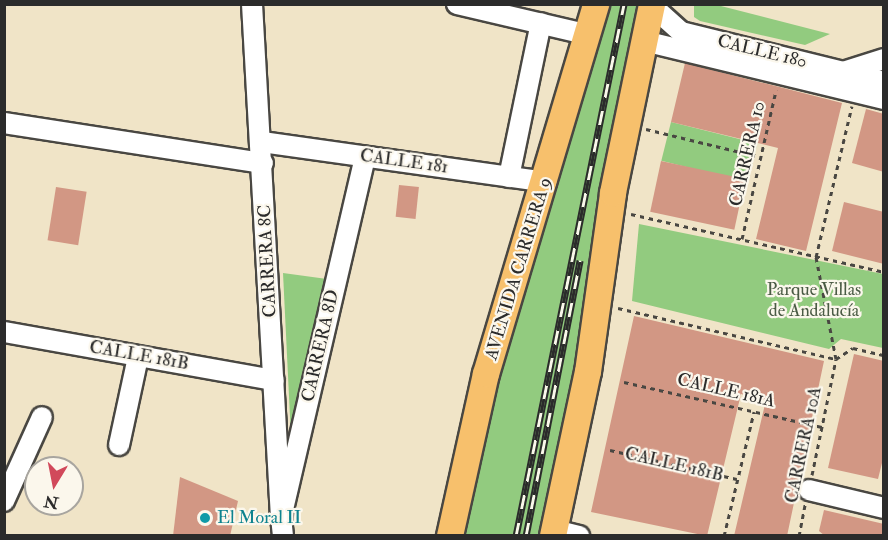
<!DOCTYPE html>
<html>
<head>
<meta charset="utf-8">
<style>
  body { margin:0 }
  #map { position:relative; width:888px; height:540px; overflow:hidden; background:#f0e4c7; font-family:"IM FELL Double Pica",serif }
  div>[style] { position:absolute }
  .green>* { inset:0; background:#92cb7f; transform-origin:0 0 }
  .building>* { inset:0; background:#d29784; transform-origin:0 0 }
  .path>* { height:3px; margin-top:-1.5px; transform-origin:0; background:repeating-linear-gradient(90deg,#494742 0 4.5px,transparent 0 9px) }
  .roads { filter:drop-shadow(2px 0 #494742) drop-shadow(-2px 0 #494742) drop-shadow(0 2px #494742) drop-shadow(0 -2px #494742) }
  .minor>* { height:20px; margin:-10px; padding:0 10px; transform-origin:10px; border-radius:10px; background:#fff }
  .major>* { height:26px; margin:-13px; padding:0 13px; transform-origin:13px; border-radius:13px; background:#f7c06c }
  .rail>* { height:7px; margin-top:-3.5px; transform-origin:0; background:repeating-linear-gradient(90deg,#fbf7ec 0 14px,#2b2b2b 0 28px); box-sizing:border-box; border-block:2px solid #2b2b2b }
  .dots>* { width:16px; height:16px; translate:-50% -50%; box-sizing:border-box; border:3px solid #fbf7ec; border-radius:50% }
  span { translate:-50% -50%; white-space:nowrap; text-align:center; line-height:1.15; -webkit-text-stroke:4.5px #fbf7ec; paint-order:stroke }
  .street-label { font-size:18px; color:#2b2b2b }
  .park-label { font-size:18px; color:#4a5b44 }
  .culture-label { font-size:18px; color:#0d838f }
  .left { translate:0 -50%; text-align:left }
  .frame { position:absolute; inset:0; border:6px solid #2b2b2b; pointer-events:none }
  .north { position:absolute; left:24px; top:456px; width:60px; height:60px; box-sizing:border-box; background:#fbf7ec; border:2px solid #a8a59f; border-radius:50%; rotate:190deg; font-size:16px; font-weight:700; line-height:24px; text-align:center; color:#2b2b2b }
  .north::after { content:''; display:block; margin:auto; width:21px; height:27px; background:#d1495b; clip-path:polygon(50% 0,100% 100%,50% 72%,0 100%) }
</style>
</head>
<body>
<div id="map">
  <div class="green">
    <i style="clip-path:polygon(608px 5px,638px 5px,598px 200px,570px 406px,542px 535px,465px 536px,495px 390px)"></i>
    <i style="clip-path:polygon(694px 5px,717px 5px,830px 34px,805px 45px,700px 21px,694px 17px)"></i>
    <i style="left:671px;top:122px;width:89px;height:40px;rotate:14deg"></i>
    <i style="clip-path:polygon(639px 224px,883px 274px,883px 348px,841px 339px,829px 349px,632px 301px)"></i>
    <i style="clip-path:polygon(283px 273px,327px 279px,292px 458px)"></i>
  </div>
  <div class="building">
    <i style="clip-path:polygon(685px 63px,842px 103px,806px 251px,756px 239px,778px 148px,671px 122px)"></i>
    <i style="clip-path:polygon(866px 109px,884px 114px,884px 172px,852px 163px)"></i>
    <i style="left:661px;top:161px;width:86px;height:52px;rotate:12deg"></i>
    <i style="left:399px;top:185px;width:20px;height:32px;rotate:6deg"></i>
    <i style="left:56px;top:187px;width:31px;height:54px;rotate:9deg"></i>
    <i style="clip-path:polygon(844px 202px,884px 212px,884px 264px,832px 251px)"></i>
    <i style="clip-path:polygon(634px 316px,824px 361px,787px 536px,734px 536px,766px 400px,741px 394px,707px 536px,591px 512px)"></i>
    <i style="clip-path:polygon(854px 354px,884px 361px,884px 455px,878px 479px,828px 468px)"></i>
    <i style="clip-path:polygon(180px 477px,238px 501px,230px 536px,173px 536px)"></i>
    <i style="clip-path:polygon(824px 510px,884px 524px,884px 536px,825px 536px,819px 531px)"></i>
  </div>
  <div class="path">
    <i style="left:646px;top:129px;width:118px;rotate:13.7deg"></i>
    <i style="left:631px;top:214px;width:260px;rotate:12.9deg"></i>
    <i style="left:742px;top:239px;width:153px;rotate:-77.1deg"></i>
    <i style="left:618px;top:308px;width:224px;rotate:13.2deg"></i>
    <i style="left:836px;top:359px;width:20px;rotate:-33deg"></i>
    <i style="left:853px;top:348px;width:32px;rotate:13deg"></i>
    <i style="left:624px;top:382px;width:203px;rotate:12.8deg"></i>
    <i style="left:610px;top:450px;width:130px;rotate:12.9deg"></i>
    <i style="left:812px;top:475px;width:118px;rotate:-78.3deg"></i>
    <i style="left:836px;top:359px;width:104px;rotate:-101.1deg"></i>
    <i style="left:816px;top:257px;width:155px;rotate:-76.6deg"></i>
    <i style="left:724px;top:536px;width:128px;rotate:-76.4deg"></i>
    <i style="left:799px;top:536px;width:32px;rotate:-79deg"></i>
  </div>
  <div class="roads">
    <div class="minor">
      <i style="left:252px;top:4px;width:515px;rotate:86.77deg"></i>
      <i style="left:457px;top:4px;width:136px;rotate:13.2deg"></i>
      <i style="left:651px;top:5px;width:40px;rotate:42deg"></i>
      <i style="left:681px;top:32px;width:209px;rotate:13.8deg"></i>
      <i style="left:644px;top:41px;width:247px;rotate:13.6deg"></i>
      <i style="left:843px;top:72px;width:43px;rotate:-17.6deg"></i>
      <i style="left:4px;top:123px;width:262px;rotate:8.8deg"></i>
      <i style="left:262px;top:142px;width:287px;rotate:8deg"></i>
      <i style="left:509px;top:177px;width:157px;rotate:-78.3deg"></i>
      <i style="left:4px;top:332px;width:274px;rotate:10.1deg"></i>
      <i style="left:119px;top:445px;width:90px;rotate:-77.8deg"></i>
      <i style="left:809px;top:490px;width:77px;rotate:13.5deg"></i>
      <i style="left:4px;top:501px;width:92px;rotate:-65.7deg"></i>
      <i style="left:555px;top:530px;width:25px;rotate:14deg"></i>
      <i style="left:283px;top:536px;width:18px;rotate:-96deg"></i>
      <i style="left:281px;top:518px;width:371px;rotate:-76.9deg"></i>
    </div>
    <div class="major">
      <i style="left:450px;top:536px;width:166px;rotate:-77.5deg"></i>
      <i style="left:486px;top:374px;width:386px;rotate:-73.4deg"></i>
      <i style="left:553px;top:536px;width:168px;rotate:-78deg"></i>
      <i style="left:588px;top:372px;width:181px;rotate:-82deg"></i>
      <i style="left:613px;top:193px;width:193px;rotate:-78.3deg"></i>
    </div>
  </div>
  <div class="rail">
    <i style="left:516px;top:536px;width:543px;rotate:-78.52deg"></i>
    <i style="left:526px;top:536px;width:281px;rotate:-78.9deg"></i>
  </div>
  <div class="dots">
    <i style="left:205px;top:518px;background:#0f9aa8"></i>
  </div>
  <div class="street-label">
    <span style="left:762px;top:52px;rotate:14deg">CALLE 180</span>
    <span style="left:748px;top:154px;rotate:-77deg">CARRERA 10</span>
    <span style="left:404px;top:162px;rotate:8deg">CALLE 181</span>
    <span style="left:268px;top:261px;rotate:-93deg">CARRERA 8C</span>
    <span style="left:519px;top:269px;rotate:-73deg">AVENIDA CARRERA 9</span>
    <span style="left:321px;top:346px;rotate:-77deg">CARRERA 8D</span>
    <span style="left:139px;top:356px;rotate:10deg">CALLE 181B</span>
    <span style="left:726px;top:391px;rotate:13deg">CALLE 181A</span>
    <span style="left:804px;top:445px;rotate:-78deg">CARRERA 10A</span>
    <span style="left:674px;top:465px;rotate:13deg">CALLE 181B</span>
  </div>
  <div class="park-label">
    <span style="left:814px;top:301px">Parque Villas<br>de Andalucía</span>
  </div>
  <div class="culture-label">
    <span class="left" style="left:217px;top:518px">El Moral II</span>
  </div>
  <div class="frame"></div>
  <div class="north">N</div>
</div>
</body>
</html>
